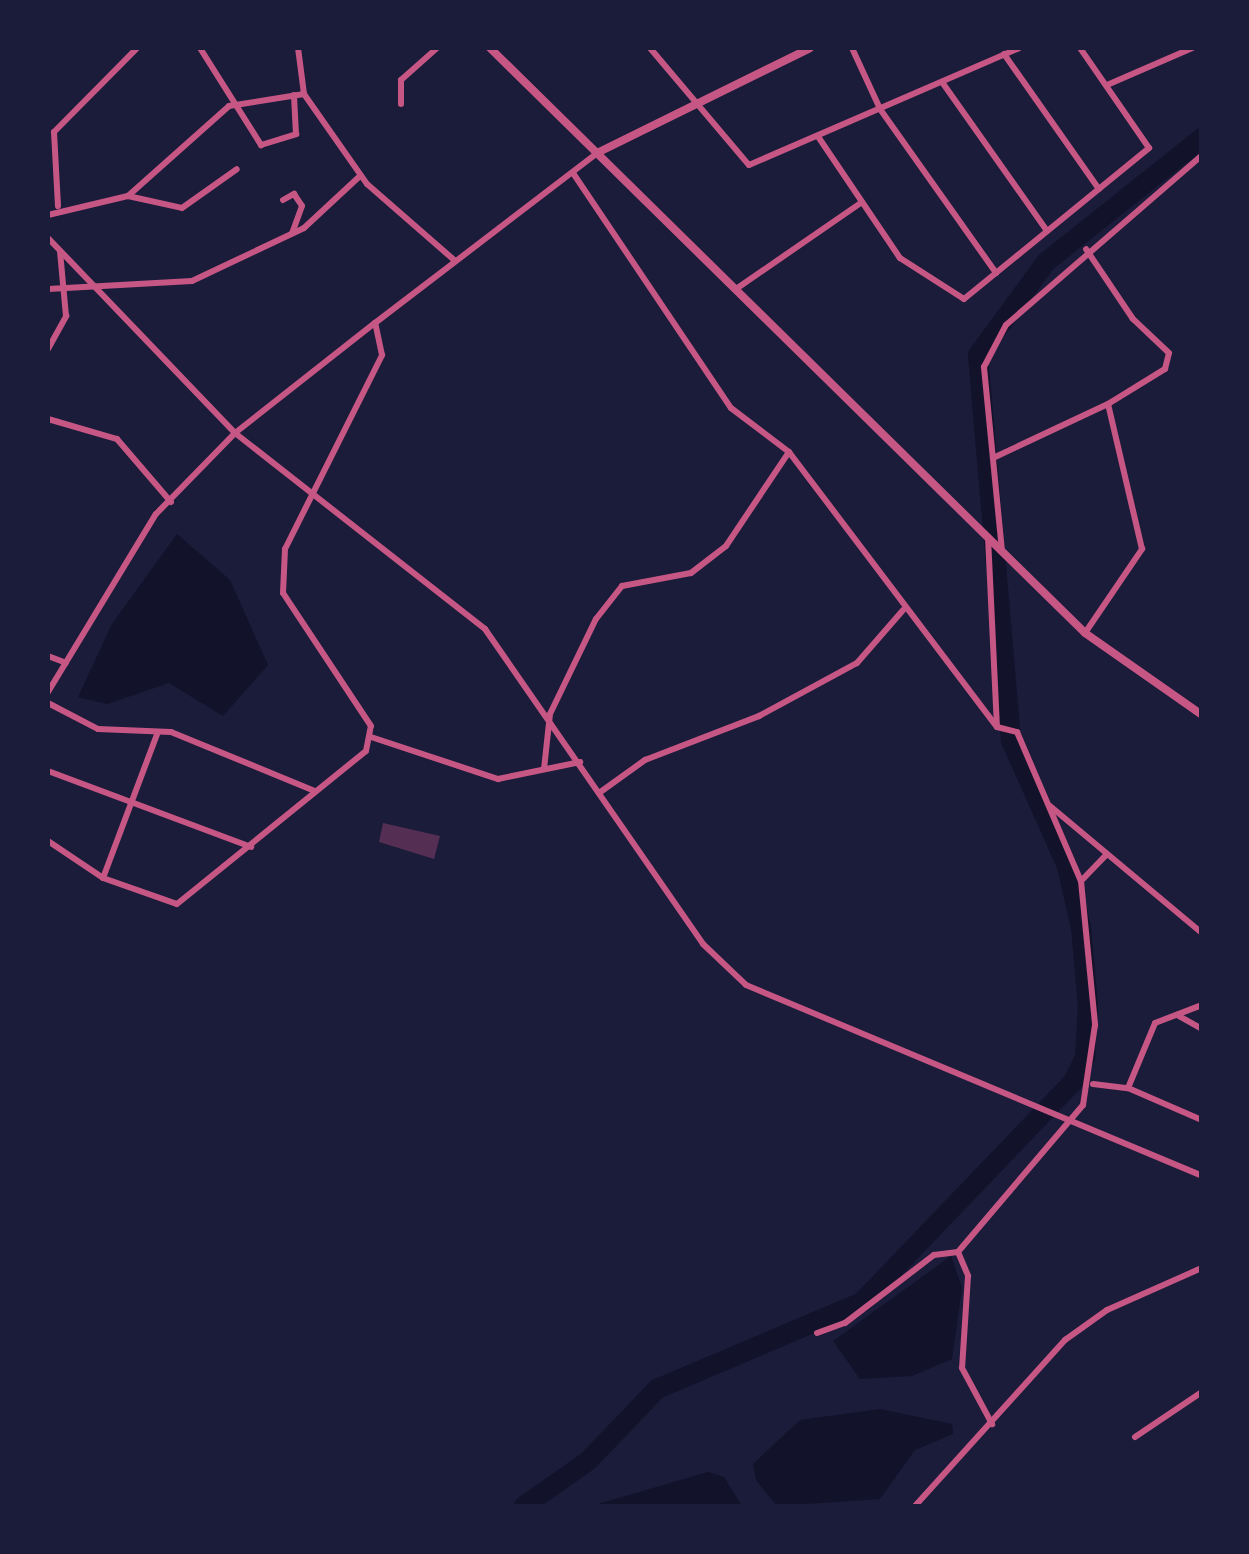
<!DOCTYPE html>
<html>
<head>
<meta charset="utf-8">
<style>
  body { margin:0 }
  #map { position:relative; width:1249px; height:1554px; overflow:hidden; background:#1b1b3a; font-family:Inter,sans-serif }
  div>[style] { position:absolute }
  .water>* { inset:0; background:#12122b }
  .river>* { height:20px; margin:-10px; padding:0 10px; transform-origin:10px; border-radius:10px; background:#12122b }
  .building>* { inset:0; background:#542f53 }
  .minor>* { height:6px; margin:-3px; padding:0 3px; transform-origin:3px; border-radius:3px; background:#c65784 }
  .tertiary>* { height:8px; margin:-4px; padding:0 4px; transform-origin:4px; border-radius:4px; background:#c65784 }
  span { translate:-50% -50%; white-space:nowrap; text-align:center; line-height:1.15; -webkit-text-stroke:10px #1b1b3a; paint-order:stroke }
  .frame { position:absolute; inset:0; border:50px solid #1b1b3a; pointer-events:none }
</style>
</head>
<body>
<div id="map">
  <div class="water">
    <i style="clip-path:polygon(177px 534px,230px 580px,268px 665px,223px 716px,169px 683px,107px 704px,78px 697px,112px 624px)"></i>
    <i style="clip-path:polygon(951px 1256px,962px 1288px,952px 1359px,912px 1376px,860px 1379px,833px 1341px)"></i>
    <i style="clip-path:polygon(880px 1409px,952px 1424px,953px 1434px,915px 1450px,880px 1499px,777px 1506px,756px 1480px,753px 1464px,800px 1420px)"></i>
    <i style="clip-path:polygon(708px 1472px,724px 1477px,742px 1506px,591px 1506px)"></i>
  </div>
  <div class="river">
    <i style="left:524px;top:1506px;width:78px;rotate:-35.1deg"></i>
    <i style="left:588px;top:1461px;width:100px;rotate:-46.2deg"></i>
    <i style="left:657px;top:1389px;width:223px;rotate:-23deg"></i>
    <i style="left:862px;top:1302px;width:305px;rotate:-46.2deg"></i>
    <i style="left:1073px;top:1082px;width:28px;rotate:-64deg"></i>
    <i style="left:1085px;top:1057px;width:51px;rotate:-86.6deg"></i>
    <i style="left:1088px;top:1006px;width:78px;rotate:-95.1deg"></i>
    <i style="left:1081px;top:928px;width:64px;rotate:-102.7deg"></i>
    <i style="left:1067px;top:866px;width:138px;rotate:-114deg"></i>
    <i style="left:1011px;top:740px;width:386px;rotate:-94.9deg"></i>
    <i style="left:978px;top:355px;width:115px;rotate:-53.8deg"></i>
    <i style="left:1046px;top:262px;width:199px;rotate:-38.5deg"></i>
  </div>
  <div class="building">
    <i style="clip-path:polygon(383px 823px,440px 836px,434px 859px,379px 842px)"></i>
  </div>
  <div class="minor">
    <i style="left:200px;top:48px;width:115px;rotate:57.8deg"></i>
    <i style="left:261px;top:145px;width:37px;rotate:-17deg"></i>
    <i style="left:296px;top:134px;width:39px;rotate:-93deg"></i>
    <i style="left:650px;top:48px;width:153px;rotate:49.8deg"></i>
    <i style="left:749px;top:165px;width:294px;rotate:-23.4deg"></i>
    <i style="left:852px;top:48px;width:67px;rotate:65.3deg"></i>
    <i style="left:880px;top:109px;width:201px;rotate:54.7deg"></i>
    <i style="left:1004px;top:54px;width:165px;rotate:54.9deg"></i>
    <i style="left:942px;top:82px;width:182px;rotate:54.8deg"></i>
    <i style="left:1107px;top:85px;width:93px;rotate:-23.5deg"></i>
    <i style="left:304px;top:94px;width:110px;rotate:55deg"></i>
    <i style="left:367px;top:184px;width:116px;rotate:41.1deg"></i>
    <i style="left:401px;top:104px;width:24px;rotate:-90deg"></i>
    <i style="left:401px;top:80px;width:48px;rotate:-41.6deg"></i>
    <i style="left:819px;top:138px;width:145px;rotate:56deg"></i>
    <i style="left:900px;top:258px;width:76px;rotate:32.6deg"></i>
    <i style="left:964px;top:299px;width:239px;rotate:-39.2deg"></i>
    <i style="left:1149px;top:148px;width:121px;rotate:-124.6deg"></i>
    <i style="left:573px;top:173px;width:283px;rotate:56.1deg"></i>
    <i style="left:731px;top:408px;width:73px;rotate:37.2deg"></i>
    <i style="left:789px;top:452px;width:343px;rotate:52.9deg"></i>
    <i style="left:128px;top:196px;width:55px;rotate:12.5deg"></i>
    <i style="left:182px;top:208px;width:67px;rotate:-35.3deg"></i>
    <i style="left:283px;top:200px;width:13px;rotate:-29deg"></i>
    <i style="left:294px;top:194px;width:14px;rotate:56deg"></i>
    <i style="left:302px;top:206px;width:29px;rotate:110deg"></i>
    <i style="left:58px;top:206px;width:74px;rotate:-93.1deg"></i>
    <i style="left:54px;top:132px;width:118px;rotate:-45.3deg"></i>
    <i style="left:48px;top:215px;width:82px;rotate:-13.4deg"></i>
    <i style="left:128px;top:196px;width:135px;rotate:-41.7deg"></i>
    <i style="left:229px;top:106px;width:76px;rotate:-9.1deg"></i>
    <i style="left:304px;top:94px;width:46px;rotate:-97.4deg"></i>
    <i style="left:48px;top:238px;width:270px;rotate:46.2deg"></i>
    <i style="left:235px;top:433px;width:318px;rotate:38.1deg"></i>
    <i style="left:485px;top:629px;width:383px;rotate:55.3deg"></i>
    <i style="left:703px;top:944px;width:59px;rotate:43.6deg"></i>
    <i style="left:746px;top:985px;width:494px;rotate:22.7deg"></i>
    <i style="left:48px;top:289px;width:144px;rotate:-3.2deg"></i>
    <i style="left:192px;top:281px;width:124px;rotate:-25.3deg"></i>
    <i style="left:304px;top:228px;width:76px;rotate:-42.9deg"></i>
    <i style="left:736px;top:289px;width:153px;rotate:-34.6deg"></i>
    <i style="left:48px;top:349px;width:38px;rotate:-61deg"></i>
    <i style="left:66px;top:316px;width:65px;rotate:-95.3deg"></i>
    <i style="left:48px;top:419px;width:72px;rotate:16.2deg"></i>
    <i style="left:117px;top:439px;width:83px;rotate:49.4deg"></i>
    <i style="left:993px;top:458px;width:127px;rotate:-25.2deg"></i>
    <i style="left:988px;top:537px;width:190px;rotate:87.3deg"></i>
    <i style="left:997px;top:727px;width:21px;rotate:14deg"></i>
    <i style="left:1017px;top:732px;width:162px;rotate:66.8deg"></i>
    <i style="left:1081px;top:881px;width:145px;rotate:84.4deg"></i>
    <i style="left:1095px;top:1025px;width:81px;rotate:98.5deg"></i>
    <i style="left:1083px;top:1105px;width:193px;rotate:130.4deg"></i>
    <i style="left:958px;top:1252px;width:26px;rotate:67deg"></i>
    <i style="left:968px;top:1276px;width:92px;rotate:93.7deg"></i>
    <i style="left:962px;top:1368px;width:64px;rotate:61.8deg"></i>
    <i style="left:1002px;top:551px;width:185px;rotate:-95.6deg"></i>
    <i style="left:984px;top:367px;width:47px;rotate:-62.4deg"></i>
    <i style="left:1006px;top:325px;width:259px;rotate:-40.9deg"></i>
    <i style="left:1085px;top:633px;width:102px;rotate:-55.8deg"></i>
    <i style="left:1142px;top:549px;width:149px;rotate:-103.2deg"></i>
    <i style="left:1108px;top:404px;width:67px;rotate:-31.6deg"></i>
    <i style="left:1165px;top:369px;width:16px;rotate:-76deg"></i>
    <i style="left:1169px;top:353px;width:50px;rotate:-136.6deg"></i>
    <i style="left:1133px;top:319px;width:84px;rotate:-123.9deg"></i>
    <i style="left:48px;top:656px;width:19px;rotate:21deg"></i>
    <i style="left:48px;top:692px;width:208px;rotate:-58.8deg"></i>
    <i style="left:156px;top:514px;width:113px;rotate:-45.7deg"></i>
    <i style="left:235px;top:433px;width:178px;rotate:-38.2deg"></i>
    <i style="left:48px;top:703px;width:56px;rotate:27.5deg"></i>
    <i style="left:98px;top:729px;width:73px;rotate:2.4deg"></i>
    <i style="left:171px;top:732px;width:156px;rotate:22.3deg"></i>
    <i style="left:371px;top:737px;width:134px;rotate:18.3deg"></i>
    <i style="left:498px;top:779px;width:84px;rotate:-11.7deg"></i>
    <i style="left:544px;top:769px;width:55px;rotate:-83.8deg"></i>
    <i style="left:550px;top:714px;width:106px;rotate:-64.2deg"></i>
    <i style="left:596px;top:619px;width:42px;rotate:-51.8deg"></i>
    <i style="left:622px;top:586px;width:70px;rotate:-10.7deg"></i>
    <i style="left:691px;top:573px;width:44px;rotate:-37.6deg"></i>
    <i style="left:726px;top:546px;width:113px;rotate:-56.2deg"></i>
    <i style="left:48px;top:771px;width:217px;rotate:20.5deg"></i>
    <i style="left:599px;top:793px;width:57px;rotate:-35.7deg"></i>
    <i style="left:645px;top:760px;width:122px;rotate:-21.1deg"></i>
    <i style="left:759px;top:716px;width:111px;rotate:-28.4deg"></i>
    <i style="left:857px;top:663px;width:70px;rotate:-49deg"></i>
    <i style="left:1050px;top:806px;width:198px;rotate:39.9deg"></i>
    <i style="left:48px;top:841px;width:66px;rotate:33.9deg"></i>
    <i style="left:103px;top:878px;width:78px;rotate:19.4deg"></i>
    <i style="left:177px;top:904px;width:243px;rotate:-39deg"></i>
    <i style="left:366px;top:751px;width:25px;rotate:-79deg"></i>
    <i style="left:371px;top:726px;width:159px;rotate:-123.5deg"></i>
    <i style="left:283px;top:593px;width:44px;rotate:-87.4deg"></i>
    <i style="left:285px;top:549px;width:217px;rotate:-63.4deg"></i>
    <i style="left:382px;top:355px;width:33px;rotate:-102deg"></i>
    <i style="left:375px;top:323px;width:280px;rotate:-37.4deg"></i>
    <i style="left:103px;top:878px;width:156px;rotate:-69.4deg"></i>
    <i style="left:1081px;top:881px;width:37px;rotate:-46deg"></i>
    <i style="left:1177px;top:1015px;width:29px;rotate:29deg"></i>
    <i style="left:1093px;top:1084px;width:35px;rotate:7deg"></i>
    <i style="left:1128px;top:1088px;width:70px;rotate:-67.4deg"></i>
    <i style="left:1155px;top:1023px;width:50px;rotate:-21deg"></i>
    <i style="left:1128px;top:1088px;width:81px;rotate:23.4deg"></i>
    <i style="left:817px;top:1333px;width:30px;rotate:-20deg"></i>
    <i style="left:845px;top:1323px;width:112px;rotate:-37.4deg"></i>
    <i style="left:934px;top:1255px;width:24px;rotate:-7deg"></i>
    <i style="left:1135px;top:1437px;width:81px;rotate:-33.9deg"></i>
    <i style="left:915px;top:1506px;width:224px;rotate:-47.9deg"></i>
    <i style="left:1065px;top:1340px;width:52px;rotate:-35.5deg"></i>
    <i style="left:1107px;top:1310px;width:104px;rotate:-23.9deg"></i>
  </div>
  <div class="tertiary">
    <i style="left:490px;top:48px;width:834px;rotate:44.51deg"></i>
    <i style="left:1085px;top:633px;width:143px;rotate:35deg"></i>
    <i style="left:597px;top:153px;width:237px;rotate:-26.2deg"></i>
  </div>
  <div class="frame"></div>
</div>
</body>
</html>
